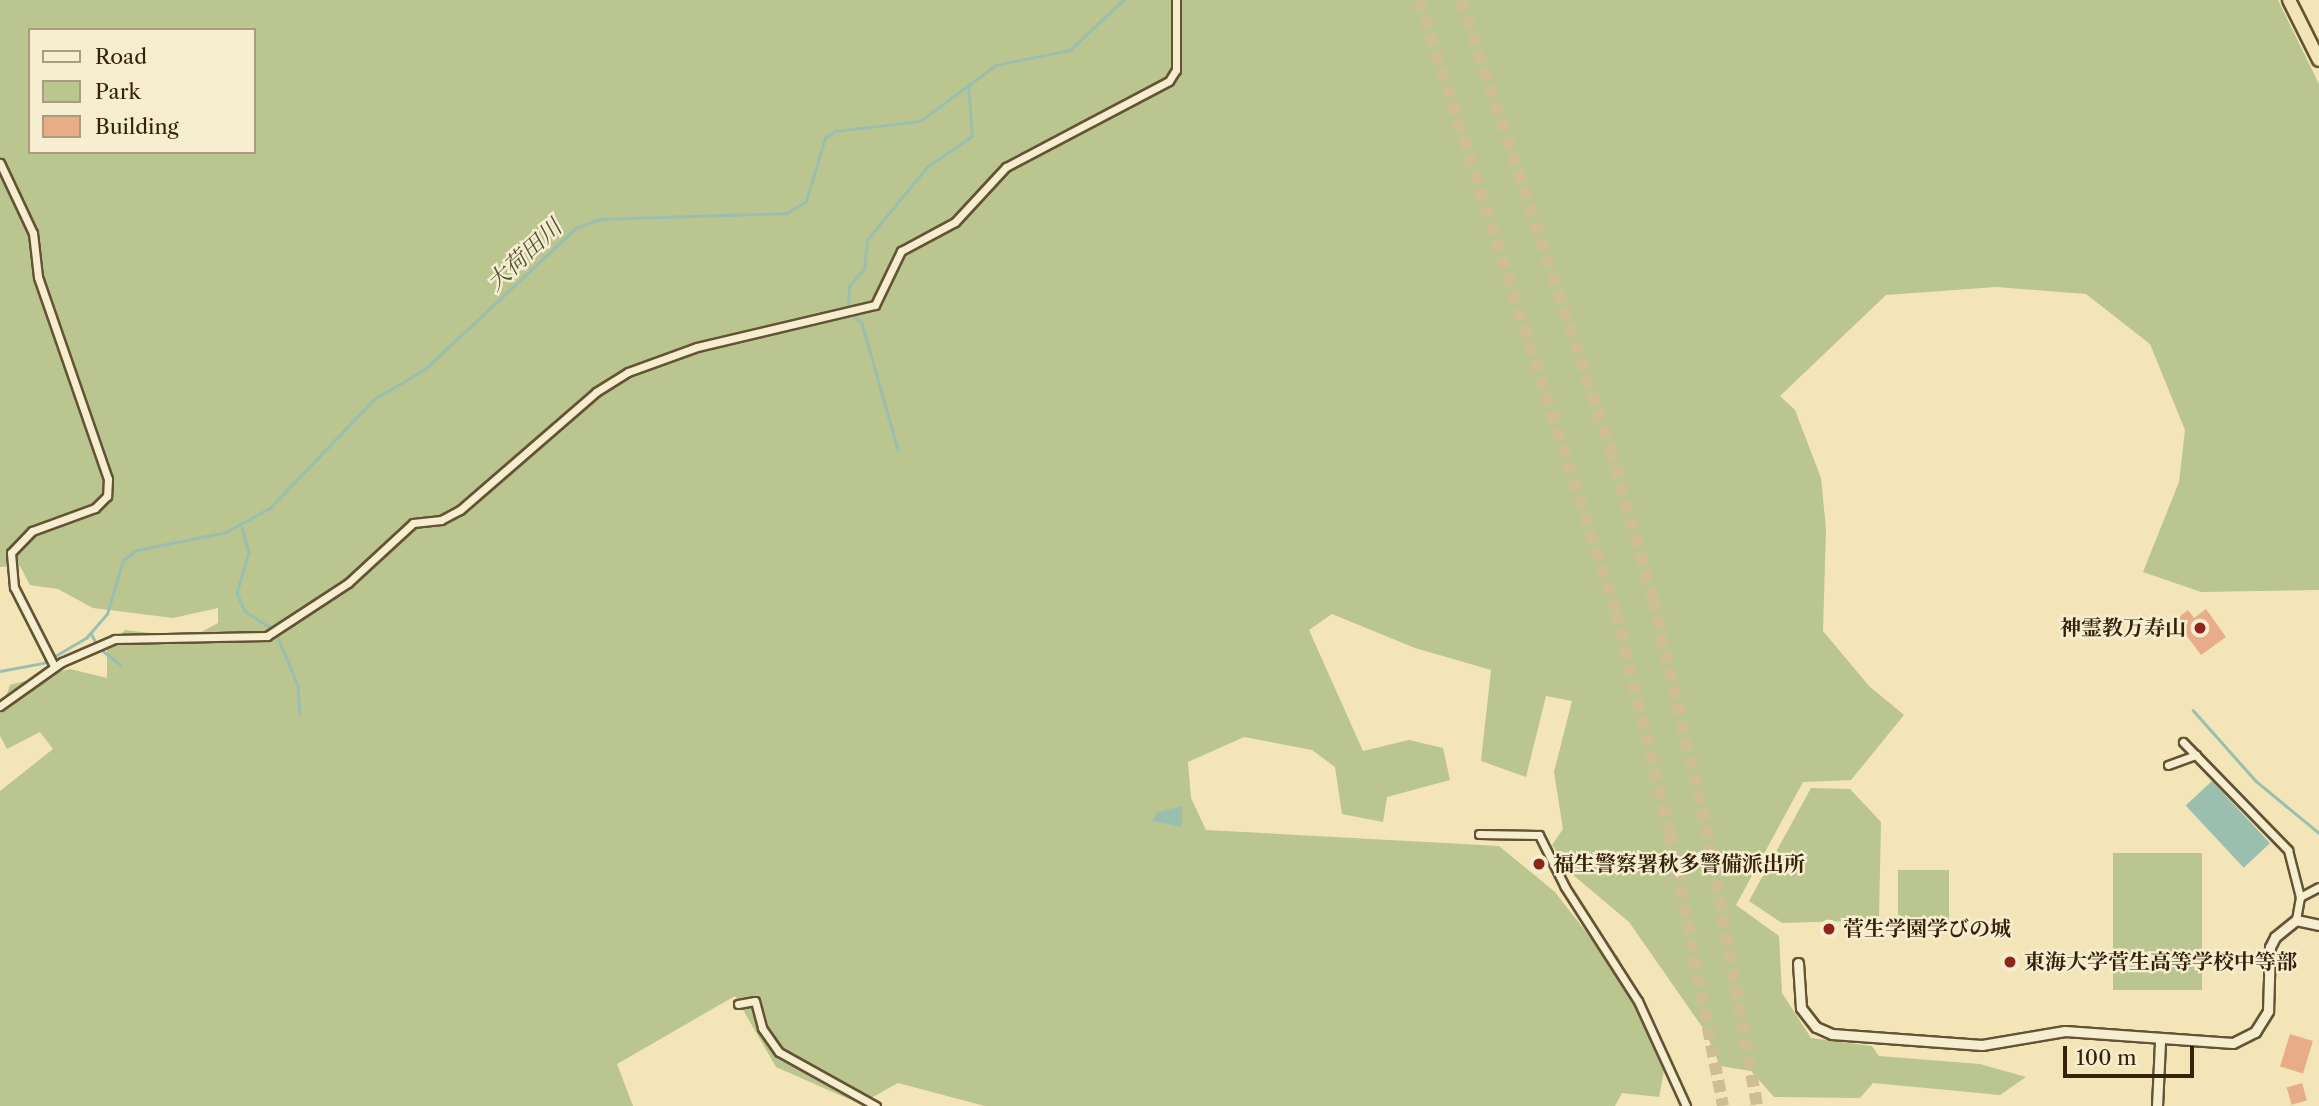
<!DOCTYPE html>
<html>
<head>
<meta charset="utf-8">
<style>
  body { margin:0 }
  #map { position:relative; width:2319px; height:1106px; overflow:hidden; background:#f3e5b7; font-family:"Libre Caslon Text","Noto Serif JP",serif }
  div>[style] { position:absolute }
  .green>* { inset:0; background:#bac58f; transform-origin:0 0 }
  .water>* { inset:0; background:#9bbfaf; transform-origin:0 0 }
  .stream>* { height:2.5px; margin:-1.25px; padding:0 1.25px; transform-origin:1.25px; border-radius:1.25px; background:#9bbfaf }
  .building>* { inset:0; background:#e9ac88; transform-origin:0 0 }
  .motorway-tunnel>* { height:12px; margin-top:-6px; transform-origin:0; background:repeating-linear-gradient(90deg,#cdbe94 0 12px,transparent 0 18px) }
  .roads { filter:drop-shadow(2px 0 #645334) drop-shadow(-2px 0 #645334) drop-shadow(0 2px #645334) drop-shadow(0 -2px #645334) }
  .minor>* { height:7px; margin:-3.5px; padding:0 3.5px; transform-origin:3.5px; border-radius:3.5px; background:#f7eed0 }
  .tertiary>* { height:9px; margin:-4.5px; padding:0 4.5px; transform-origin:4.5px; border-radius:4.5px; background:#f7eed0 }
  .trunk>* { height:12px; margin:-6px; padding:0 6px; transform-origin:6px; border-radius:6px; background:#f3e5b7 }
  .dots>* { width:19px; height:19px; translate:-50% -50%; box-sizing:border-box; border:4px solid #f7eed0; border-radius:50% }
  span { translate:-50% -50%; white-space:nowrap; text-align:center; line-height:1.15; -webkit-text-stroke:5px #f7eed0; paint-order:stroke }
  .poi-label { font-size:21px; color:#352208; font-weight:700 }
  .right { translate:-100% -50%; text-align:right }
  .left { translate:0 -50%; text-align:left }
  .water-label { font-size:23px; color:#54513a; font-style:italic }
  .legend { position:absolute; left:28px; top:28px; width:228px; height:126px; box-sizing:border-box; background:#f7eed0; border:2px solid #a99c80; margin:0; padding:9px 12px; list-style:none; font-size:21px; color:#352208 }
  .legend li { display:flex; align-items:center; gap:14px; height:35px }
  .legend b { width:35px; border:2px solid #a99c80 }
  .scale { position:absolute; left:2063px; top:1046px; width:131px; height:32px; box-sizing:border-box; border:4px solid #352208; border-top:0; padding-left:9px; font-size:21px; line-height:24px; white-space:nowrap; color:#352208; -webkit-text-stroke:5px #f7eed0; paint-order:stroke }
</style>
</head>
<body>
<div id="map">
  <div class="green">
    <i style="clip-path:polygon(evenodd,0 0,2278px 0,2319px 84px,2319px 590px,2201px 592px,2143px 572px,2179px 482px,2185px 430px,2150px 344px,2086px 294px,1996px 287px,1886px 295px,1780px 396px,1795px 410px,1821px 478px,1826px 529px,1823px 631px,1869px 686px,1904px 715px,1851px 780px,1803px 782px,1736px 905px,1779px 936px,1782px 993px,1811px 1038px,1872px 1046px,1879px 1056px,1980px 1064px,2026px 1077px,2000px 1095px,1873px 1083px,1860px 1098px,1774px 1097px,1751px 1071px,1720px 1066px,1705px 1031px,1629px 922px,1572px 874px,1552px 845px,1563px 829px,1554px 772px,1572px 701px,1546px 696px,1526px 777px,1481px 761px,1491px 670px,1415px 648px,1332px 614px,1309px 630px,1363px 751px,1409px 740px,1443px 748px,1450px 780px,1387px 797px,1383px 822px,1342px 814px,1335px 767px,1312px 750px,1244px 737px,1188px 762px,1191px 798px,1206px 830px,1499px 846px,1555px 892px,1597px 946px,1618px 956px,1666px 1060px,1659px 1097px,1622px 1093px,1615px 1106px,985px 1106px,898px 1083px,860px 1104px,776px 1067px,735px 996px,617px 1064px,633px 1106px,0 1106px,0 791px,53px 749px,40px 732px,7px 749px,0 736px,0 713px,10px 685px,70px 669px,107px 678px,107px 648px,125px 630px,190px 638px,218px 623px,218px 608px,173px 618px,93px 608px,58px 589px,30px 585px,20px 566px,0 567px,0 0,30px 30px,254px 30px,254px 152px,30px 152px,30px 30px)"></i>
    <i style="clip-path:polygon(1811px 788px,1850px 789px,1881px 822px,1879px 920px,1782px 923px,1749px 901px)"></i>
    <i style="left:2202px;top:853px;width:137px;height:89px;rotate:90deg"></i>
    <i style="left:1898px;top:870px;width:51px;height:53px"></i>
  </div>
  <div class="water">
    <i style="left:2212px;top:781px;width:85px;height:36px;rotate:47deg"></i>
    <i style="clip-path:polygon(1182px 806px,1182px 827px,1152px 821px,1157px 812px)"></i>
  </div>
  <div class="stream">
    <i style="left:848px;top:308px;width:22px;rotate:-87deg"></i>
    <i style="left:849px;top:286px;width:23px;rotate:-49deg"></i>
    <i style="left:864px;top:269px;width:29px;rotate:-84deg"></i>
    <i style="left:867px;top:240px;width:94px;rotate:-50.6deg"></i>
    <i style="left:927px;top:167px;width:55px;rotate:-34.6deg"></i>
    <i style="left:972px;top:136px;width:51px;rotate:-94.5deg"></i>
    <i style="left:851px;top:314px;width:14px;rotate:39deg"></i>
    <i style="left:862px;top:323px;width:131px;rotate:74.1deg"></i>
    <i style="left:242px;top:527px;width:27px;rotate:75deg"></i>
    <i style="left:249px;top:553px;width:42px;rotate:106.7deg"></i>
    <i style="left:237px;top:593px;width:20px;rotate:66deg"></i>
    <i style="left:245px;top:611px;width:33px;rotate:33deg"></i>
    <i style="left:91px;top:633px;width:16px;rotate:63deg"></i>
    <i style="left:98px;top:647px;width:29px;rotate:38deg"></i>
    <i style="left:276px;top:633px;width:56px;rotate:67.1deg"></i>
    <i style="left:298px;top:685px;width:29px;rotate:86deg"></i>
    <i style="left:0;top:671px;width:44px;rotate:-10.5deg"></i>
    <i style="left:43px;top:663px;width:50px;rotate:-30.2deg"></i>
    <i style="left:86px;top:638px;width:32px;rotate:-49deg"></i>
    <i style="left:107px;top:614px;width:56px;rotate:-73.5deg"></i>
    <i style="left:123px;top:560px;width:17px;rotate:-36deg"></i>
    <i style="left:137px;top:550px;width:91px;rotate:-11.4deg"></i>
    <i style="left:226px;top:532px;width:50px;rotate:-28.6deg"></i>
    <i style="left:270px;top:508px;width:151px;rotate:-46.3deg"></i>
    <i style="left:374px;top:399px;width:58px;rotate:-30.1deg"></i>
    <i style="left:424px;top:370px;width:208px;rotate:-43.1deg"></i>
    <i style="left:576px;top:228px;width:26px;rotate:-21deg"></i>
    <i style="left:600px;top:219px;width:187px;rotate:-1.8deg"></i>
    <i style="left:787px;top:213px;width:22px;rotate:-32deg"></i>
    <i style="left:806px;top:201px;width:66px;rotate:-73.2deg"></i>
    <i style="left:825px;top:138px;width:12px;rotate:-35deg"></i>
    <i style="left:835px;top:131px;width:86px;rotate:-6.7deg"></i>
    <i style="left:920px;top:121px;width:94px;rotate:-36.4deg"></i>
    <i style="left:996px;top:65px;width:76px;rotate:-11.5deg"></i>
    <i style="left:1070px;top:50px;width:73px;rotate:-43.3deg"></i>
    <i style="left:2193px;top:710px;width:95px;rotate:48.4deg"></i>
    <i style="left:2256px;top:781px;width:82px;rotate:39.5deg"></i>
  </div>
  <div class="building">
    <i style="clip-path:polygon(2206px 609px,2226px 637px,2201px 655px,2175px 620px,2188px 610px,2194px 618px)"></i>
    <i style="left:2290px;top:1034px;width:24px;height:34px;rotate:17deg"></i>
    <i style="left:2302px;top:1083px;width:18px;height:16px;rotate:74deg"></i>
  </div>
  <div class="motorway-tunnel">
    <i style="left:1419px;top:0;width:643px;rotate:72.16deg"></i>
    <i style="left:1616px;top:612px;width:228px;rotate:76.3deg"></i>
    <i style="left:1670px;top:833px;width:278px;rotate:79deg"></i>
    <i style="left:1461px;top:0;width:473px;rotate:71.6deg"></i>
    <i style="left:1610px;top:449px;width:156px;rotate:74deg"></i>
    <i style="left:1653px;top:599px;width:234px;rotate:76.9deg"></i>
    <i style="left:1706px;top:827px;width:284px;rotate:79.6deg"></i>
  </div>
  <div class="roads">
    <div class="minor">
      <i style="left:0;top:163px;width:77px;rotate:64.8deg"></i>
      <i style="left:33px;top:233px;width:44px;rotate:83.5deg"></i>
      <i style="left:38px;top:277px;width:214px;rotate:70.9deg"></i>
      <i style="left:108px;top:479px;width:17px;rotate:93deg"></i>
      <i style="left:107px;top:496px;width:17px;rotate:135deg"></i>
      <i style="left:95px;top:508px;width:67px;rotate:159.9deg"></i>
      <i style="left:32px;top:531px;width:30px;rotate:134deg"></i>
      <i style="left:11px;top:553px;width:34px;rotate:85deg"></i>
      <i style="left:14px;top:587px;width:89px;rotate:63.1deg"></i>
      <i style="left:0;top:706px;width:76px;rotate:-35.4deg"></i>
      <i style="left:62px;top:662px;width:58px;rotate:-23.5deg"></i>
      <i style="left:115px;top:639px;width:152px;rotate:-1.1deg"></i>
      <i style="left:267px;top:636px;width:97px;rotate:-33.2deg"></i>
      <i style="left:348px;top:583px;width:88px;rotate:-42.7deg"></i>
      <i style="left:413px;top:523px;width:28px;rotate:-6deg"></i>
      <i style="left:441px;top:520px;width:21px;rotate:-28deg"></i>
      <i style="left:460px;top:510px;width:180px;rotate:-40.9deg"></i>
      <i style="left:596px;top:392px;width:38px;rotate:-32deg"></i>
      <i style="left:628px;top:372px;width:73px;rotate:-19.9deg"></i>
      <i style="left:697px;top:347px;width:183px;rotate:-13.3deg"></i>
      <i style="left:875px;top:305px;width:60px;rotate:-64.3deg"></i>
      <i style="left:901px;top:251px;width:61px;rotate:-28.2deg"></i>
      <i style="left:955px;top:222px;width:75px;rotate:-47.2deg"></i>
      <i style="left:1006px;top:167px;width:184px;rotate:-27.8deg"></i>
      <i style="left:1169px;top:81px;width:13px;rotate:-58deg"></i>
      <i style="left:1176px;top:70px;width:70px;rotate:-90deg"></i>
      <i style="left:2183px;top:742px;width:151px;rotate:45.8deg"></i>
      <i style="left:2288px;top:850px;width:49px;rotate:75.7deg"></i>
      <i style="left:2300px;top:897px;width:23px;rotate:100deg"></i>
      <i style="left:2168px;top:765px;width:30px;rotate:-20deg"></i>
      <i style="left:1479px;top:834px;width:60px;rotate:1deg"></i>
      <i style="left:1539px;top:835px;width:58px;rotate:63.4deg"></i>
      <i style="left:1565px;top:887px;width:135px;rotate:57.4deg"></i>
      <i style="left:1638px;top:1001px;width:115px;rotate:65.4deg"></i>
      <i style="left:2300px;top:897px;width:21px;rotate:-28deg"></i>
      <i style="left:738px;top:1004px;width:17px;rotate:-10deg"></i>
      <i style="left:755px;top:1001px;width:28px;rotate:75deg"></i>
      <i style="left:762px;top:1028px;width:29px;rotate:55deg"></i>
      <i style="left:779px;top:1052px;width:111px;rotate:29.1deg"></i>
    </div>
    <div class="tertiary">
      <i style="left:1798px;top:963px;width:45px;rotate:86.2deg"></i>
      <i style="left:1801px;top:1008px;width:24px;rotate:52deg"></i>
      <i style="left:1816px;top:1027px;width:17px;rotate:24deg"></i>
      <i style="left:1832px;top:1034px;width:150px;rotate:4.2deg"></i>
      <i style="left:1982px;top:1045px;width:84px;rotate:-9.6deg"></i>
      <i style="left:2065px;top:1031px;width:168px;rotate:4.1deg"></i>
      <i style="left:2233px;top:1043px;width:25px;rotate:-27deg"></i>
      <i style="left:2255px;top:1032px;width:25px;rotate:-58deg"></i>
      <i style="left:2268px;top:1011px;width:64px;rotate:-88.2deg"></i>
      <i style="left:2270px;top:947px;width:11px;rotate:-63deg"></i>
      <i style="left:2275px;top:937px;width:27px;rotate:-39deg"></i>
      <i style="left:2296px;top:920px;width:24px;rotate:12deg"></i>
      <i style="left:2157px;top:1106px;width:64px;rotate:-87.3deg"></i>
    </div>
    <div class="trunk">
      <i style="left:2289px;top:0;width:67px;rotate:63.4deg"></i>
    </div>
  </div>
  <div class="dots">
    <i style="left:2200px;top:628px;background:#8f2418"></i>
    <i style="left:1539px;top:864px;background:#8f2418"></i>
    <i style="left:1829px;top:929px;background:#8f2418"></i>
    <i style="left:2010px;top:962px;background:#8f2418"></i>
  </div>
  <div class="poi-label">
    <span class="right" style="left:2186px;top:628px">神霊教万寿山</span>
    <span class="left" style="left:1553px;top:864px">福生警察署秋多警備派出所</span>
    <span class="left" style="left:1843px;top:929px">菅生学園学びの城</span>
    <span class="left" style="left:2024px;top:962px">東海大学菅生高等学校中等部</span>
  </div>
  <div class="water-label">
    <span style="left:524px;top:255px;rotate:-43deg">大荷田川</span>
  </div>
  <ul class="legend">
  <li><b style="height:9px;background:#f7eed0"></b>Road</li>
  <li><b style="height:19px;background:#bac58f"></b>Park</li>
  <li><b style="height:19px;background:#e9ac88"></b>Building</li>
  </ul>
  <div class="scale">100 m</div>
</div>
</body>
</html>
